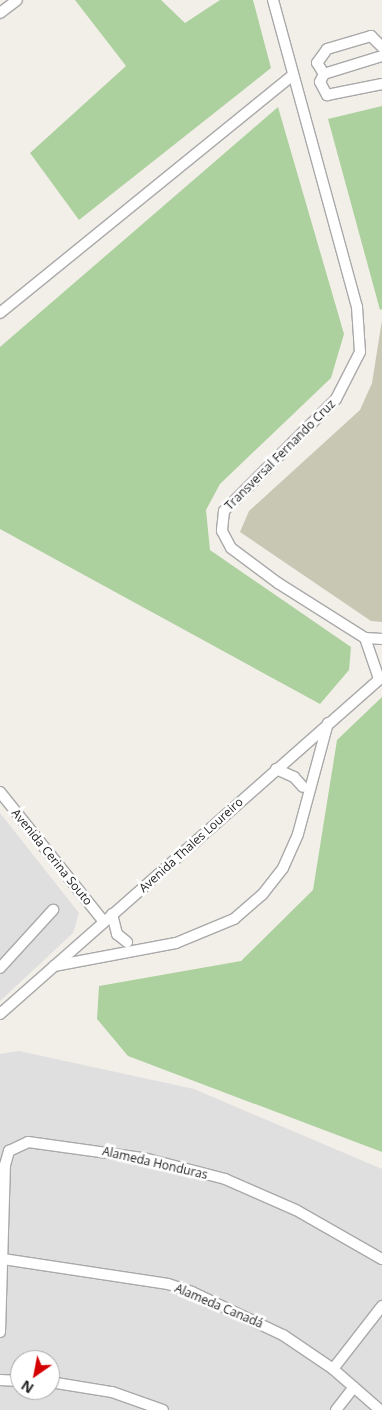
<!DOCTYPE html>
<html>
<head>
<meta charset="utf-8">
<style>
  body { margin:0 }
  #map { position:relative; width:382px; height:1410px; overflow:hidden; background:#f2efe9; font-family:"Open Sans",sans-serif }
  div>[style] { position:absolute }
  .residential>* { inset:0; background:#e0dfdf }
  .construction>* { inset:0; background:#c7c7b4 }
  .forest>* { inset:0; background:#add19e }
  .roads { filter:drop-shadow(1px 0 #a9a9a9) drop-shadow(-1px 0 #a9a9a9) drop-shadow(0 1px #a9a9a9) drop-shadow(0 -1px #a9a9a9) }
  .minor>* { height:10px; margin:-5px; padding:0 5px; transform-origin:5px; border-radius:5px; background:#fff }
  span { translate:-50% -50%; white-space:nowrap; text-align:center; line-height:1.15; -webkit-text-stroke:5px #fff; paint-order:stroke }
  .street-label { font-size:12px; color:#222 }
  .north { position:absolute; left:10px; top:1350px; width:50px; height:50px; box-sizing:border-box; background:#fff; border:1px solid #a7a7a7; border-radius:50%; rotate:213deg; font-size:14px; font-weight:700; line-height:20px; text-align:center; color:#222 }
  .north::after { content:''; display:block; margin:auto; width:18px; height:22px; background:#d40000; clip-path:polygon(50% 0,100% 100%,50% 72%,0 100%) }
</style>
</head>
<body>
<div id="map">
  <div class="residential">
    <i style="clip-path:polygon(0 813px,79px 913px,73px 933px,0 1001px)"></i>
    <i style="clip-path:polygon(evenodd,19px 1051px,194px 1089px,382px 1169px,382px 1410px,0 1410px,0 1054px,19px 1051px,20px 1360px,50px 1360px,50px 1390px,20px 1390px,20px 1360px)"></i>
  </div>
  <div class="construction">
    <i style="clip-path:polygon(382px 320px,382px 622px,371px 621px,240px 532px,249px 511px,360px 410px,372px 383px)"></i>
  </div>
  <div class="forest">
    <i style="clip-path:polygon(75px 0,161px 0,185px 23px,220px 0,253px 0,271px 68px,79px 220px,30px 153px,126px 66px)"></i>
    <i style="clip-path:polygon(382px 106px,382px 309px,380px 310px,328px 119px)"></i>
    <i style="clip-path:polygon(278px 107px,344px 334px,331px 378px,220px 484px,206px 510px,210px 550px,351px 647px,349px 670px,320px 704px,0 529px,0 347px)"></i>
    <i style="clip-path:polygon(382px 697px,382px 1152px,128px 1056px,97px 1019px,99px 986px,241px 961px,313px 890px,337px 740px)"></i>
  </div>
  <div class="roads">
    <div class="minor">
      <i style="left:273px;top:0;width:318px;rotate:74.7deg"></i>
      <i style="left:357px;top:307px;width:45px;rotate:86.2deg"></i>
      <i style="left:360px;top:352px;width:53px;rotate:117.1deg"></i>
      <i style="left:336px;top:399px;width:158px;rotate:135deg"></i>
      <i style="left:224px;top:511px;width:20px;rotate:96deg"></i>
      <i style="left:222px;top:531px;width:19px;rotate:62deg"></i>
      <i style="left:231px;top:548px;width:59px;rotate:36.7deg"></i>
      <i style="left:278px;top:583px;width:103px;rotate:32.3deg"></i>
      <i style="left:365px;top:638px;width:17px;rotate:3deg"></i>
      <i style="left:0;top:13px;width:21px;rotate:-37deg"></i>
      <i style="left:382px;top:56px;width:61px;rotate:162.8deg"></i>
      <i style="left:324px;top:74px;width:9px;rotate:117deg"></i>
      <i style="left:320px;top:82px;width:15px;rotate:62deg"></i>
      <i style="left:327px;top:95px;width:56px;rotate:-11.3deg"></i>
      <i style="left:324px;top:74px;width:13px;rotate:-122deg"></i>
      <i style="left:317px;top:63px;width:17px;rotate:-54deg"></i>
      <i style="left:327px;top:49px;width:46px;rotate:-16.5deg"></i>
      <i style="left:371px;top:36px;width:16px;rotate:45deg"></i>
      <i style="left:0;top:313px;width:377px;rotate:-39.1deg"></i>
      <i style="left:365px;top:638px;width:43px;rotate:71.1deg"></i>
      <i style="left:276px;top:769px;width:20px;rotate:24deg"></i>
      <i style="left:294px;top:777px;width:13px;rotate:48deg"></i>
      <i style="left:0;top:792px;width:166px;rotate:51.3deg"></i>
      <i style="left:112px;top:914px;width:21px;rotate:76deg"></i>
      <i style="left:117px;top:934px;width:13px;rotate:39deg"></i>
      <i style="left:54px;top:966px;width:124px;rotate:-10.7deg"></i>
      <i style="left:176px;top:943px;width:63px;rotate:-22.5deg"></i>
      <i style="left:234px;top:919px;width:37px;rotate:-41deg"></i>
      <i style="left:262px;top:895px;width:34px;rotate:-52deg"></i>
      <i style="left:283px;top:868px;width:37px;rotate:-66deg"></i>
      <i style="left:298px;top:834px;width:115px;rotate:-74.9deg"></i>
      <i style="left:0;top:968px;width:79px;rotate:-47.6deg"></i>
      <i style="left:0;top:1014px;width:509px;rotate:-41.42deg"></i>
      <i style="left:3px;top:1259px;width:167px;rotate:8.6deg"></i>
      <i style="left:168px;top:1284px;width:25px;rotate:18deg"></i>
      <i style="left:192px;top:1292px;width:101px;rotate:25.3deg"></i>
      <i style="left:283px;top:1335px;width:60px;rotate:34.2deg"></i>
      <i style="left:333px;top:1369px;width:62px;rotate:41.1deg"></i>
      <i style="left:0;top:1332px;width:167px;rotate:-88.3deg"></i>
      <i style="left:5px;top:1165px;width:15px;rotate:-74deg"></i>
      <i style="left:9px;top:1151px;width:21px;rotate:-25deg"></i>
      <i style="left:28px;top:1142px;width:117px;rotate:7.9deg"></i>
      <i style="left:144px;top:1158px;width:84px;rotate:14.5deg"></i>
      <i style="left:225px;top:1179px;width:77px;rotate:23.6deg"></i>
      <i style="left:296px;top:1210px;width:99px;rotate:29.7deg"></i>
      <i style="left:333px;top:1369px;width:80px;rotate:-52.1deg"></i>
      <i style="left:0;top:1380px;width:20px;rotate:3deg"></i>
      <i style="left:50px;top:1382px;width:63px;rotate:9.2deg"></i>
      <i style="left:112px;top:1392px;width:54px;rotate:19.4deg"></i>
      <i style="left:336px;top:1410px;width:29px;rotate:-52deg"></i>
    </div>
  </div>
  <div class="street-label">
    <span style="left:280px;top:455px;rotate:-45deg">Transversal Fernando Cruz</span>
    <span style="left:191px;top:845px;rotate:-42deg">Avenida Thales Loureiro</span>
    <span style="left:52px;top:857px;rotate:51deg">Avenida Cerina Souto</span>
    <span style="left:155px;top:1163px;rotate:13deg">Alameda Honduras</span>
    <span style="left:219px;top:1306px;rotate:23deg">Alameda Canadá</span>
  </div>
  <div class="north">N</div>
</div>
</body>
</html>
